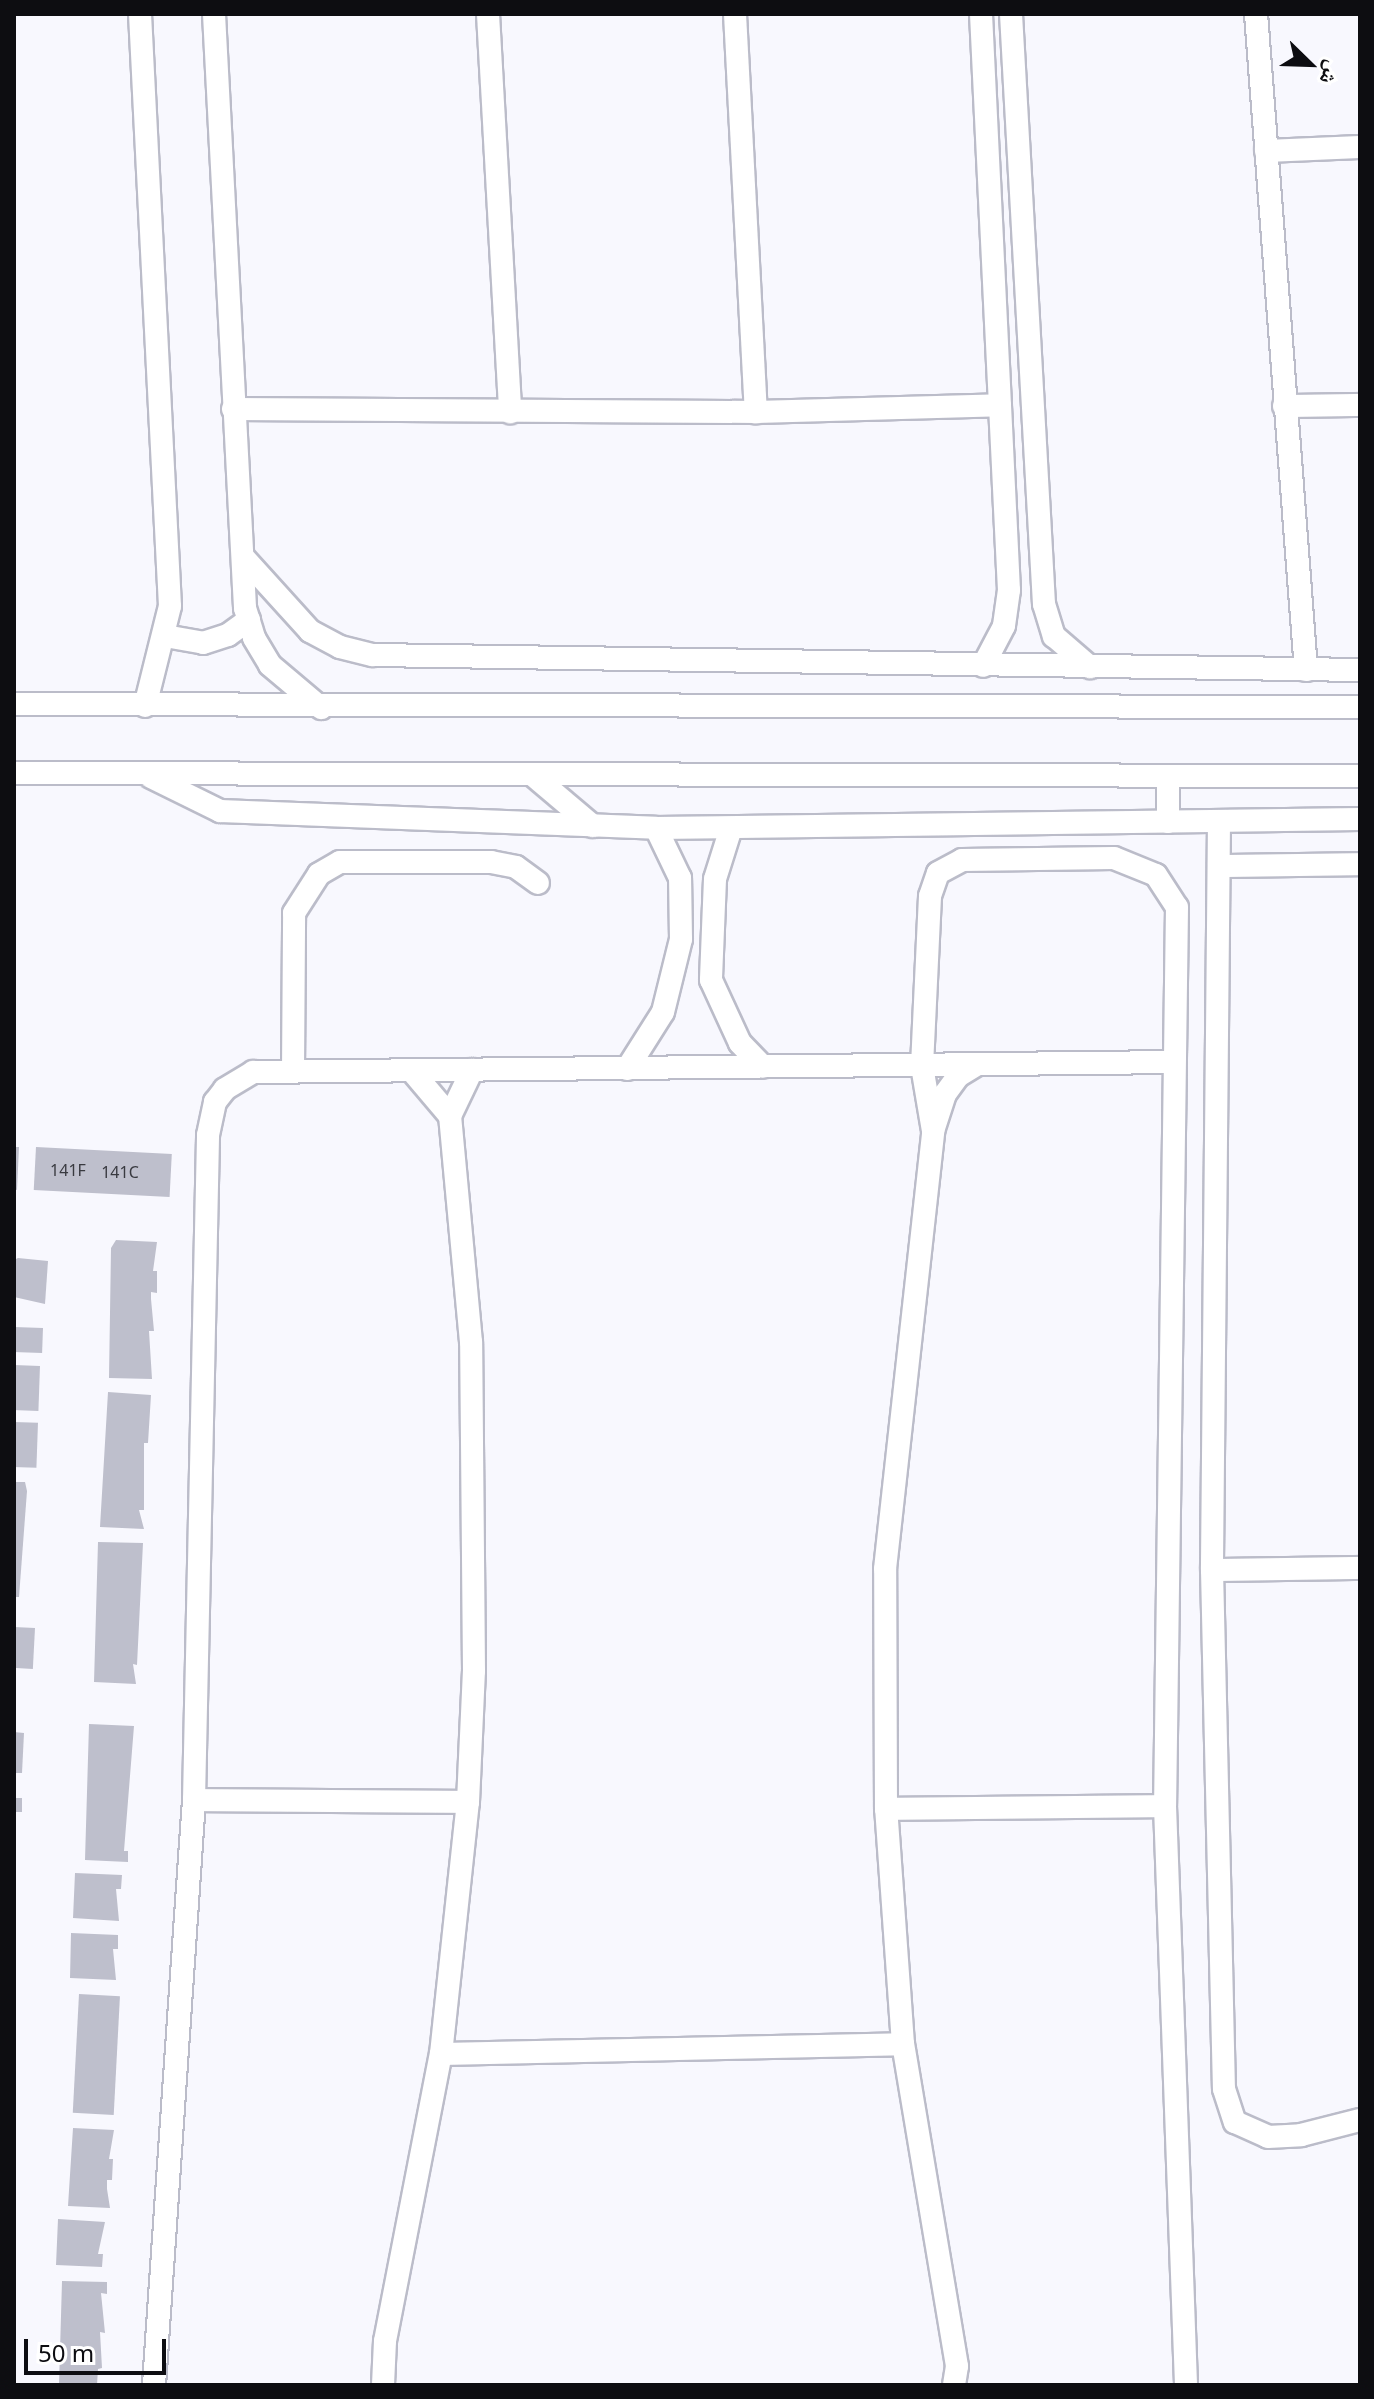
<!DOCTYPE html>
<html>
<head>
<meta charset="utf-8">
<style>
  body { margin:0 }
  #map { position:relative; width:1374px; height:2399px; overflow:hidden; background:#f8f8fe; font-family:"Noto Sans","Noto Naskh Arabic",sans-serif }
  div>[style] { position:absolute }
  .building>* { inset:0; background:#bebfcc; transform-origin:0 0 }
  .roads { filter:drop-shadow(2px 0 #bbbcc9) drop-shadow(-2px 0 #bbbcc9) drop-shadow(0 2px #bbbcc9) drop-shadow(0 -2px #bbbcc9) }
  .minor>* { height:22px; margin:-11px; padding:0 11px; transform-origin:11px; border-radius:11px; background:#fff }
  span { translate:-50% -50%; white-space:nowrap; text-align:center; line-height:1.15; -webkit-text-stroke:7px #fff; paint-order:stroke }
  .number-label { font-size:16px; color:#393a40 }
  .number-label span { -webkit-text-stroke-width:0 }
  .frame { position:absolute; inset:0; border:16px solid #0d0d11; pointer-events:none }
  .north { position:absolute; left:1270px; top:24px; width:80px; height:80px; -webkit-text-stroke:6px #fff; paint-order:stroke; rotate:113deg; font-size:22px; font-weight:700; line-height:32px; text-align:center; color:#0d0d11 }
  .north::after { content:''; display:block; margin:auto; width:28px; height:36px; background:#0d0d11; clip-path:polygon(50% 0,100% 100%,50% 72%,0 100%) }
  .scale { position:absolute; left:24px; top:2339px; width:142px; height:36px; box-sizing:border-box; border:4px solid #0d0d11; border-top:0; padding-left:10px; font-size:24px; line-height:28px; white-space:nowrap; color:#0d0d11; -webkit-text-stroke:6px #fff; paint-order:stroke }
</style>
</head>
<body>
<div id="map">
  <div class="building">
    <i style="clip-path:polygon(14px 1147px,19px 1147px,17px 1190px,14px 1189px)"></i>
    <i style="left:36px;top:1147px;width:136px;height:43px;rotate:3deg"></i>
    <i style="clip-path:polygon(116px 1240px,157px 1242px,153px 1271px,157px 1271px,157px 1293px,151px 1292px,151px 1299px,154px 1331px,149px 1331px,152px 1379px,109px 1378px,111px 1248px)"></i>
    <i style="clip-path:polygon(18px 1258px,48px 1261px,45px 1304px,14px 1297px,14px 1260px)"></i>
    <i style="left:14px;top:1327px;width:29px;height:25px;rotate:2deg"></i>
    <i style="left:14px;top:1365px;width:26px;height:45px;rotate:2deg"></i>
    <i style="clip-path:polygon(108px 1392px,151px 1395px,148px 1443px,144px 1443px,144px 1510px,139px 1510px,144px 1529px,100px 1527px)"></i>
    <i style="left:14px;top:1422px;width:24px;height:45px;rotate:2deg"></i>
    <i style="clip-path:polygon(14px 1482px,25px 1482px,27px 1491px,19px 1597px,14px 1597px)"></i>
    <i style="clip-path:polygon(98px 1542px,143px 1543px,137px 1665px,133px 1664px,136px 1684px,94px 1682px)"></i>
    <i style="left:35px;top:1628px;width:41px;height:21px;rotate:93deg"></i>
    <i style="clip-path:polygon(89px 1724px,134px 1726px,124px 1851px,128px 1851px,128px 1862px,85px 1860px)"></i>
    <i style="clip-path:polygon(14px 1732px,24px 1733px,22px 1773px,14px 1773px)"></i>
    <i style="left:14px;top:1798px;width:8px;height:14px"></i>
    <i style="clip-path:polygon(75px 1873px,122px 1875px,121px 1889px,116px 1889px,119px 1921px,73px 1918px)"></i>
    <i style="clip-path:polygon(71px 1933px,118px 1935px,118px 1949px,113px 1949px,116px 1980px,70px 1978px)"></i>
    <i style="left:79px;top:1994px;width:41px;height:119px;rotate:3deg"></i>
    <i style="clip-path:polygon(73px 2128px,114px 2130px,109px 2159px,113px 2159px,112px 2180px,107px 2180px,107px 2189px,110px 2208px,68px 2206px)"></i>
    <i style="clip-path:polygon(58px 2219px,105px 2222px,98px 2254px,103px 2254px,102px 2267px,56px 2265px)"></i>
    <i style="clip-path:polygon(62px 2281px,107px 2282px,107px 2294px,101px 2293px,105px 2333px,100px 2332px,102px 2368px,98px 2369px,97px 2385px,59px 2385px)"></i>
  </div>
  <div class="roads">
    <div class="minor">
      <i style="left:140px;top:14px;width:593px;rotate:87.1deg"></i>
      <i style="left:170px;top:606px;width:103px;rotate:104deg"></i>
      <i style="left:214px;top:14px;width:595px;rotate:87.01deg"></i>
      <i style="left:245px;top:608px;width:31px;rotate:73deg"></i>
      <i style="left:254px;top:638px;width:31px;rotate:59deg"></i>
      <i style="left:270px;top:665px;width:67px;rotate:40.1deg"></i>
      <i style="left:488px;top:14px;width:399px;rotate:86.8deg"></i>
      <i style="left:735px;top:14px;width:399px;rotate:87deg"></i>
      <i style="left:981px;top:14px;width:577px;rotate:87.22deg"></i>
      <i style="left:1009px;top:590px;width:36px;rotate:98deg"></i>
      <i style="left:1004px;top:626px;width:45px;rotate:117.7deg"></i>
      <i style="left:1011px;top:14px;width:591px;rotate:86.8deg"></i>
      <i style="left:1044px;top:604px;width:34px;rotate:73deg"></i>
      <i style="left:1054px;top:636px;width:48px;rotate:40.7deg"></i>
      <i style="left:1256px;top:14px;width:658px;rotate:85.64deg"></i>
      <i style="left:1266px;top:151px;width:94px;rotate:-2.4deg"></i>
      <i style="left:1284px;top:406px;width:76px;rotate:-0.8deg"></i>
      <i style="left:233px;top:409px;width:523px;rotate:0.33deg"></i>
      <i style="left:756px;top:412px;width:244px;rotate:-1.6deg"></i>
      <i style="left:243px;top:557px;width:100px;rotate:47.8deg"></i>
      <i style="left:310px;top:631px;width:34px;rotate:28deg"></i>
      <i style="left:340px;top:647px;width:34px;rotate:14deg"></i>
      <i style="left:373px;top:655px;width:987px;rotate:0.87deg"></i>
      <i style="left:165px;top:636px;width:39px;rotate:10deg"></i>
      <i style="left:203px;top:643px;width:26px;rotate:-18deg"></i>
      <i style="left:228px;top:635px;width:26px;rotate:-36deg"></i>
      <i style="left:14px;top:704px;width:1346px;rotate:0.13deg"></i>
      <i style="left:14px;top:773px;width:1346px;rotate:0.13deg"></i>
      <i style="left:151px;top:777px;width:77px;rotate:26.2deg"></i>
      <i style="left:220px;top:811px;width:436px;rotate:2.2deg"></i>
      <i style="left:656px;top:828px;width:704px;rotate:-0.73deg"></i>
      <i style="left:535px;top:777px;width:76px;rotate:40.2deg"></i>
      <i style="left:1219px;top:821px;width:749px;rotate:90.54deg"></i>
      <i style="left:1212px;top:1570px;width:519px;rotate:88.68deg"></i>
      <i style="left:1224px;top:2089px;width:35px;rotate:72deg"></i>
      <i style="left:1235px;top:2122px;width:36px;rotate:24deg"></i>
      <i style="left:1268px;top:2137px;width:33px;rotate:-3deg"></i>
      <i style="left:1301px;top:2135px;width:61px;rotate:-14.3deg"></i>
      <i style="left:1168px;top:822px;width:46px;rotate:-90deg"></i>
      <i style="left:731px;top:828px;width:53px;rotate:107.4deg"></i>
      <i style="left:715px;top:879px;width:101px;rotate:92.3deg"></i>
      <i style="left:711px;top:980px;width:69px;rotate:65.3deg"></i>
      <i style="left:740px;top:1043px;width:33px;rotate:46deg"></i>
      <i style="left:1219px;top:866px;width:141px;rotate:-0.8deg"></i>
      <i style="left:627px;top:1069px;width:67px;rotate:-57.7deg"></i>
      <i style="left:663px;top:1012px;width:75px;rotate:-76.1deg"></i>
      <i style="left:681px;top:939px;width:61px;rotate:-90.9deg"></i>
      <i style="left:680px;top:878px;width:55px;rotate:-115.6deg"></i>
      <i style="left:293px;top:1072px;width:159px;rotate:-89.6deg"></i>
      <i style="left:294px;top:913px;width:46px;rotate:-57.3deg"></i>
      <i style="left:319px;top:874px;width:24px;rotate:-30deg"></i>
      <i style="left:340px;top:862px;width:151px"></i>
      <i style="left:491px;top:862px;width:25px;rotate:11deg"></i>
      <i style="left:516px;top:867px;width:27px;rotate:36deg"></i>
      <i style="left:450px;top:1116px;width:51px;rotate:-64.4deg"></i>
      <i style="left:933px;top:1131px;width:66px;rotate:-99.6deg"></i>
      <i style="left:922px;top:1066px;width:170px;rotate:-87.3deg"></i>
      <i style="left:930px;top:896px;width:24px;rotate:-71deg"></i>
      <i style="left:938px;top:873px;width:27px;rotate:-28deg"></i>
      <i style="left:962px;top:860px;width:152px;rotate:-0.8deg"></i>
      <i style="left:1114px;top:858px;width:45px;rotate:22deg"></i>
      <i style="left:1156px;top:875px;width:38px;rotate:57deg"></i>
      <i style="left:1177px;top:907px;width:899px;rotate:90.76deg"></i>
      <i style="left:1165px;top:1806px;width:579px;rotate:87.92deg"></i>
      <i style="left:1212px;top:1570px;width:148px;rotate:-0.8deg"></i>
      <i style="left:194px;top:1800px;width:274px;rotate:0.4deg"></i>
      <i style="left:886px;top:1809px;width:279px;rotate:-0.6deg"></i>
      <i style="left:441px;top:2054px;width:462px;rotate:-1.2deg"></i>
      <i style="left:154px;top:2385px;width:586px;rotate:-86.09deg"></i>
      <i style="left:194px;top:1800px;width:665px;rotate:-88.79deg"></i>
      <i style="left:208px;top:1135px;width:34px;rotate:-78deg"></i>
      <i style="left:215px;top:1102px;width:16px;rotate:-52deg"></i>
      <i style="left:225px;top:1089px;width:33px;rotate:-31deg"></i>
      <i style="left:253px;top:1072px;width:920px;rotate:-0.62deg"></i>
      <i style="left:383px;top:2385px;width:44px;rotate:-87.4deg"></i>
      <i style="left:385px;top:2341px;width:292px;rotate:-79deg"></i>
      <i style="left:441px;top:2054px;width:253px;rotate:-83.9deg"></i>
      <i style="left:468px;top:1802px;width:131px;rotate:-87.4deg"></i>
      <i style="left:474px;top:1671px;width:329px;rotate:-90.5deg"></i>
      <i style="left:471px;top:1342px;width:227px;rotate:-95.3deg"></i>
      <i style="left:450px;top:1116px;width:59px;rotate:-130.2deg"></i>
      <i style="left:954px;top:2385px;width:19px;rotate:-81deg"></i>
      <i style="left:957px;top:2366px;width:326px;rotate:-99.5deg"></i>
      <i style="left:903px;top:2044px;width:236px;rotate:-94.1deg"></i>
      <i style="left:886px;top:1809px;width:240px;rotate:-90.2deg"></i>
      <i style="left:885px;top:1569px;width:441px;rotate:-83.7deg"></i>
      <i style="left:933px;top:1131px;width:39px;rotate:-72deg"></i>
      <i style="left:945px;top:1094px;width:22px;rotate:-54deg"></i>
      <i style="left:958px;top:1076px;width:21px;rotate:-31deg"></i>
    </div>
  </div>
  <div class="number-label">
    <span style="left:68px;top:1170px">141F</span>
    <span style="left:120px;top:1172px">141C</span>
  </div>
  <div class="frame"></div>
  <div class="north">ش</div>
  <div class="scale">50 m</div>
</div>
</body>
</html>
